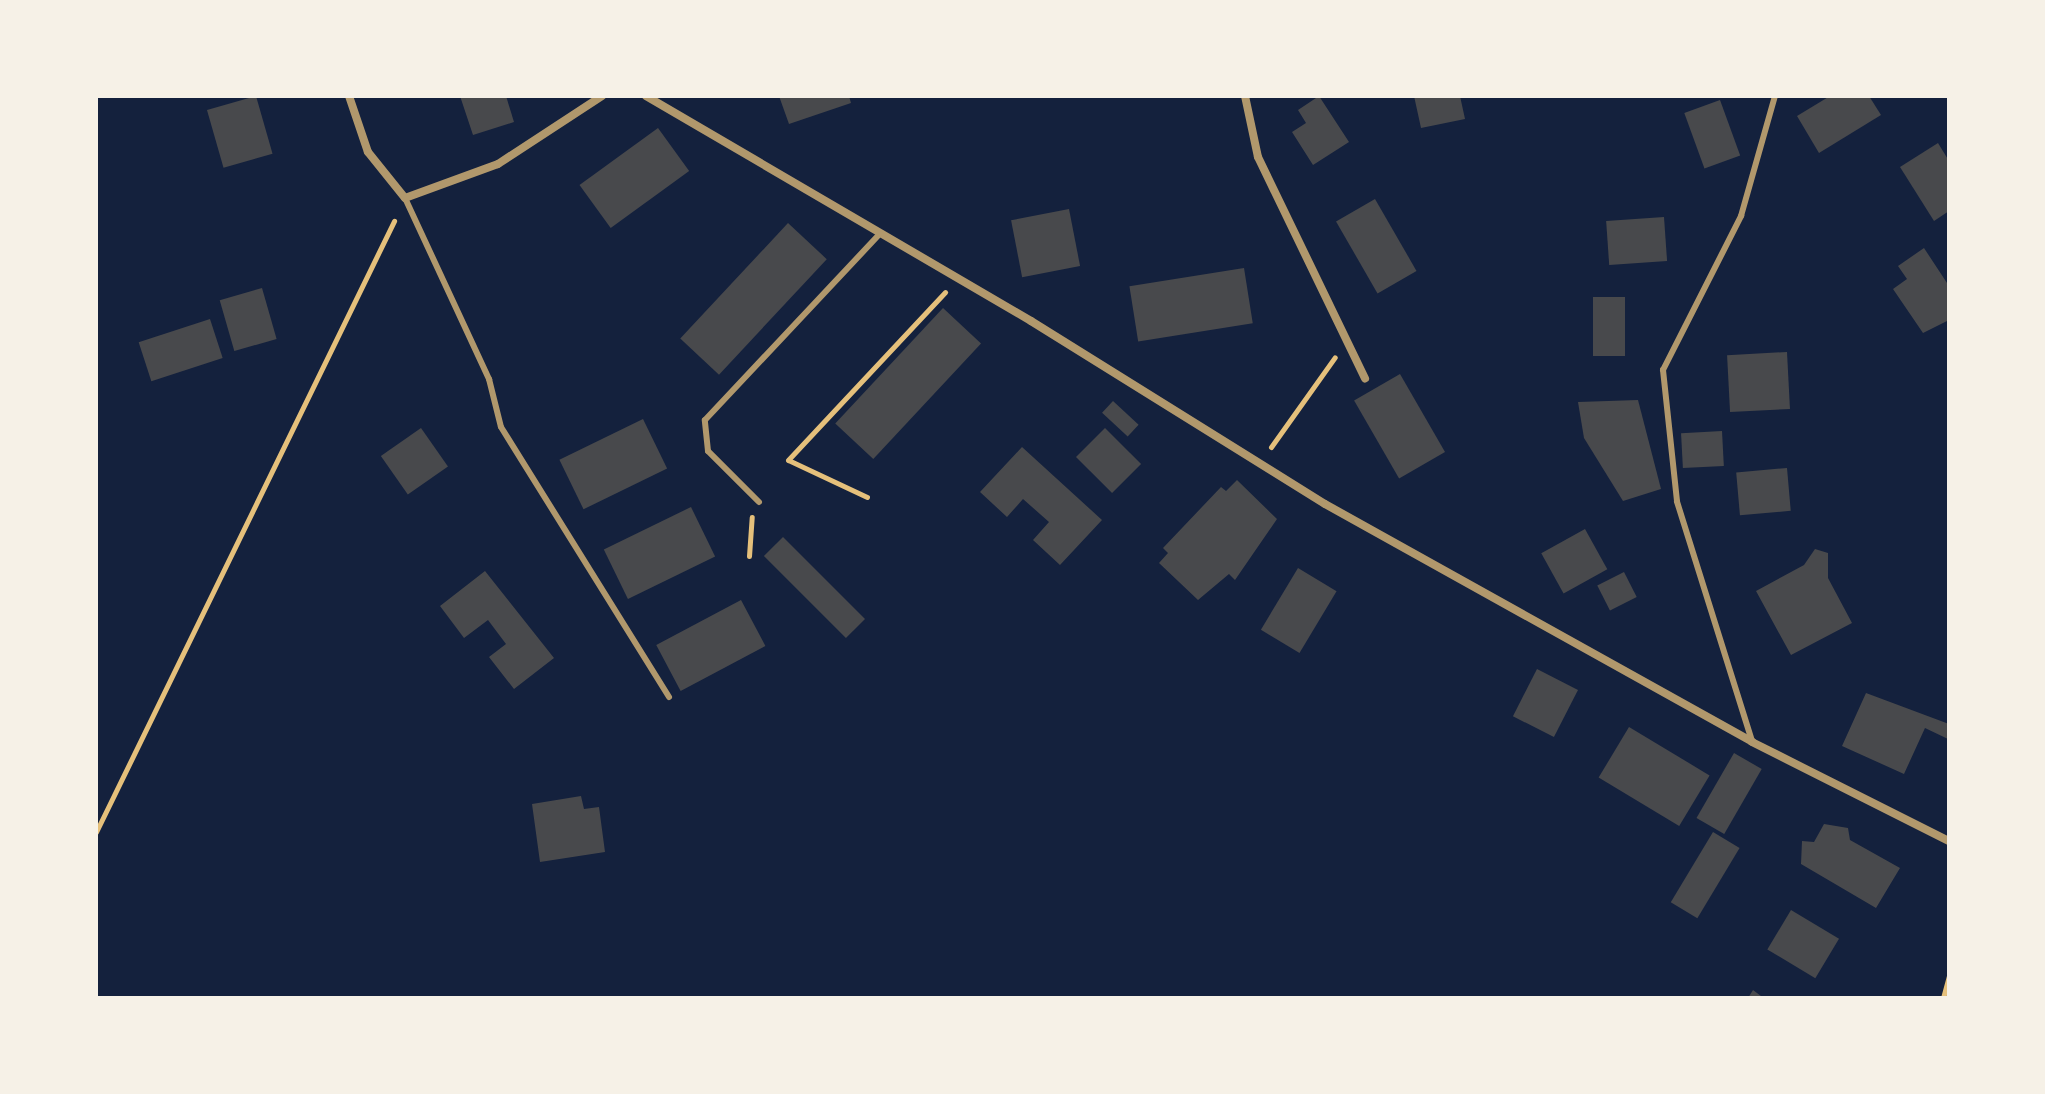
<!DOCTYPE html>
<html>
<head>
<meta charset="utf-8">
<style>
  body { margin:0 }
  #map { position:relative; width:2045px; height:1094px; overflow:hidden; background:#14213d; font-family:"IBM Plex Serif",serif }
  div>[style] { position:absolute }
  .building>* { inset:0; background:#48494c; transform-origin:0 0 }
  .path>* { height:5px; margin:-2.5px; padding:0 2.5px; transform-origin:2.5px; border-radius:2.5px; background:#e5c07b }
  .service>* { height:6px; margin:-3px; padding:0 3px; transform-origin:3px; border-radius:3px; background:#b1986c }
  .minor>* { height:8px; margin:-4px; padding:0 4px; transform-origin:4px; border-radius:4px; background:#b1986c }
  span { translate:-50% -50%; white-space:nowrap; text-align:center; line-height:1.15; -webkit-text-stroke:8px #f6f1e7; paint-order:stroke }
  .frame { position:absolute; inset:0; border:98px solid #f6f1e7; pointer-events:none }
</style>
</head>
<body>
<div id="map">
  <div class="building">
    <i style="left:256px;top:96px;width:60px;height:51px;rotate:74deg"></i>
    <i style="clip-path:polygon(460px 96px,506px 96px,514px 122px,473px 135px)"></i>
    <i style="clip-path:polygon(779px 96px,849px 96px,851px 103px,789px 124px)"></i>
    <i style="clip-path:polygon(1319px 96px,1349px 142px,1313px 165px,1292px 132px,1306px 123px,1298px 110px)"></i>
    <i style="clip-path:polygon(1414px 96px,1460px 96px,1465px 119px,1421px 128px)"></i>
    <i style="clip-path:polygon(1830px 96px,1869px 96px,1881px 115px,1819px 153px,1797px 116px)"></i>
    <i style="left:1720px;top:100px;width:59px;height:38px;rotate:70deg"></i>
    <i style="left:658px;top:128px;width:53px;height:97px;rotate:54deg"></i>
    <i style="clip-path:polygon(1938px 143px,1949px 161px,1949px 211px,1934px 221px,1900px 167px)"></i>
    <i style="left:1375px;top:199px;width:83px;height:45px;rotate:60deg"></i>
    <i style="left:1069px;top:209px;width:58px;height:59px;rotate:79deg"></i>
    <i style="left:1664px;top:217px;width:44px;height:58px;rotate:86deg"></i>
    <i style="left:788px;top:223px;width:53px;height:158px;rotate:43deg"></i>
    <i style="clip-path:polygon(1924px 248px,1949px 286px,1949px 320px,1923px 333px,1893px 289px,1907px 279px,1898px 266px)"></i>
    <i style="left:1244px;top:268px;width:56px;height:116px;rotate:81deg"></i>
    <i style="left:262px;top:288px;width:53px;height:44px;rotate:74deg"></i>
    <i style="left:1593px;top:297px;width:32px;height:59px"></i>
    <i style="left:943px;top:308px;width:52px;height:158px;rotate:43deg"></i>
    <i style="left:210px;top:319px;width:41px;height:75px;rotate:72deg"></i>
    <i style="left:1787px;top:352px;width:57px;height:60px;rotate:87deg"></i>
    <i style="left:1400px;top:374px;width:90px;height:53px;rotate:60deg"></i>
    <i style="clip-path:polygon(1638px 400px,1661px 489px,1623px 501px,1584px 438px,1578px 402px)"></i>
    <i style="left:1113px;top:401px;width:35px;height:16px;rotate:43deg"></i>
    <i style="left:643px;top:419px;width:55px;height:93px;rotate:64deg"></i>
    <i style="left:421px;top:428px;width:47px;height:49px;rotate:55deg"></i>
    <i style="left:1105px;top:428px;width:51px;height:41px;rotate:45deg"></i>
    <i style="left:1722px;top:431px;width:35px;height:41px;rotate:87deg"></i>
    <i style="clip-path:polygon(1022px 447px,1102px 520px,1060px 565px,1033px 540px,1049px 522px,1023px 499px,1007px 517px,980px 492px)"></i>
    <i style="left:1787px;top:468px;width:43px;height:51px;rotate:85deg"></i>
    <i style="clip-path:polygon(1237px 480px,1277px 519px,1235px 580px,1229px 574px,1198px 600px,1159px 563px,1168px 553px,1163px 548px,1221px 487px,1226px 491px)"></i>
    <i style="left:691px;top:507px;width:55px;height:97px;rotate:64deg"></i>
    <i style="left:1585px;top:529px;width:46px;height:50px;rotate:61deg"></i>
    <i style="left:783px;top:537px;width:116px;height:27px;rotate:45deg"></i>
    <i style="clip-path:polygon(1815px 549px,1828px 553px,1828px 578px,1852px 623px,1791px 655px,1756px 591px,1804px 565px)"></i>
    <i style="left:1298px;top:568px;width:45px;height:72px;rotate:31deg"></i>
    <i style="clip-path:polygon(485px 571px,554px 658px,514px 689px,489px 657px,506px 644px,488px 620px,464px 638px,440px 606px)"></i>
    <i style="left:1624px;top:572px;width:28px;height:30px;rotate:63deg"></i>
    <i style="left:741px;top:600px;width:52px;height:96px;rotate:62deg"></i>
    <i style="left:1537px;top:669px;width:46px;height:53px;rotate:27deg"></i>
    <i style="clip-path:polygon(1866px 693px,1949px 724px,1948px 739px,1925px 728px,1904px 774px,1842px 746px)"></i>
    <i style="left:1629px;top:727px;width:94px;height:59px;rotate:31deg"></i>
    <i style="left:1734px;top:753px;width:32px;height:75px;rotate:30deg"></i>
    <i style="clip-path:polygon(581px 796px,584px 809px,599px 807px,605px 852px,540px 862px,532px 804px)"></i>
    <i style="clip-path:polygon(1824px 824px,1848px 828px,1850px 840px,1900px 868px,1876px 908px,1801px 864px,1802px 841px,1814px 842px)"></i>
    <i style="left:1713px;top:832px;width:31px;height:82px;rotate:31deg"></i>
    <i style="left:1791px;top:910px;width:56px;height:46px;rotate:31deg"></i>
    <i style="clip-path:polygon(1753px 990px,1761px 996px,1768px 998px,1748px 998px)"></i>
  </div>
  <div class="path">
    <i style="left:1271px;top:447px;width:110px;rotate:-54.6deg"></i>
    <i style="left:867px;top:497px;width:87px;rotate:-154.9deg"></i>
    <i style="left:788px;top:460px;width:230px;rotate:-46.9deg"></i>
    <i style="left:749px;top:556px;width:39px;rotate:-86deg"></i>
    <i style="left:96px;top:832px;width:680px;rotate:-64deg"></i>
    <i style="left:1943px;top:998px;width:23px;rotate:-75deg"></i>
  </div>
  <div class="service">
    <i style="left:405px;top:198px;width:200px;rotate:65.1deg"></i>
    <i style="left:489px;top:379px;width:49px;rotate:76deg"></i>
    <i style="left:501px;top:427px;width:318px;rotate:58.1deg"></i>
    <i style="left:759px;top:502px;width:72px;rotate:-135deg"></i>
    <i style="left:708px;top:451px;width:31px;rotate:-96deg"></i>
    <i style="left:705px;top:420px;width:253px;rotate:-46.8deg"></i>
    <i style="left:1752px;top:741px;width:251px;rotate:-107.4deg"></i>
    <i style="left:1677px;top:501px;width:132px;rotate:-96.1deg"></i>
    <i style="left:1663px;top:370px;width:173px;rotate:-63.1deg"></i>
    <i style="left:1741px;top:216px;width:125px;rotate:-74.2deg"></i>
  </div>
  <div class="minor">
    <i style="left:349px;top:96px;width:59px;rotate:71.3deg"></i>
    <i style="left:368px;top:152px;width:59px;rotate:51.2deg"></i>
    <i style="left:405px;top:198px;width:99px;rotate:-20.1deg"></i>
    <i style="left:498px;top:164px;width:124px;rotate:-33.2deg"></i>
    <i style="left:646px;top:96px;width:446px;rotate:30.3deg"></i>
    <i style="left:1031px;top:321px;width:346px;rotate:31.9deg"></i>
    <i style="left:1325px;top:504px;width:489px;rotate:29.1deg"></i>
    <i style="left:1752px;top:742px;width:220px;rotate:26.7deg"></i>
    <i style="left:1245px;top:96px;width:62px;rotate:78deg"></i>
    <i style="left:1258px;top:157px;width:246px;rotate:64.2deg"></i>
  </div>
  <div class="frame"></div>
</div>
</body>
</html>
